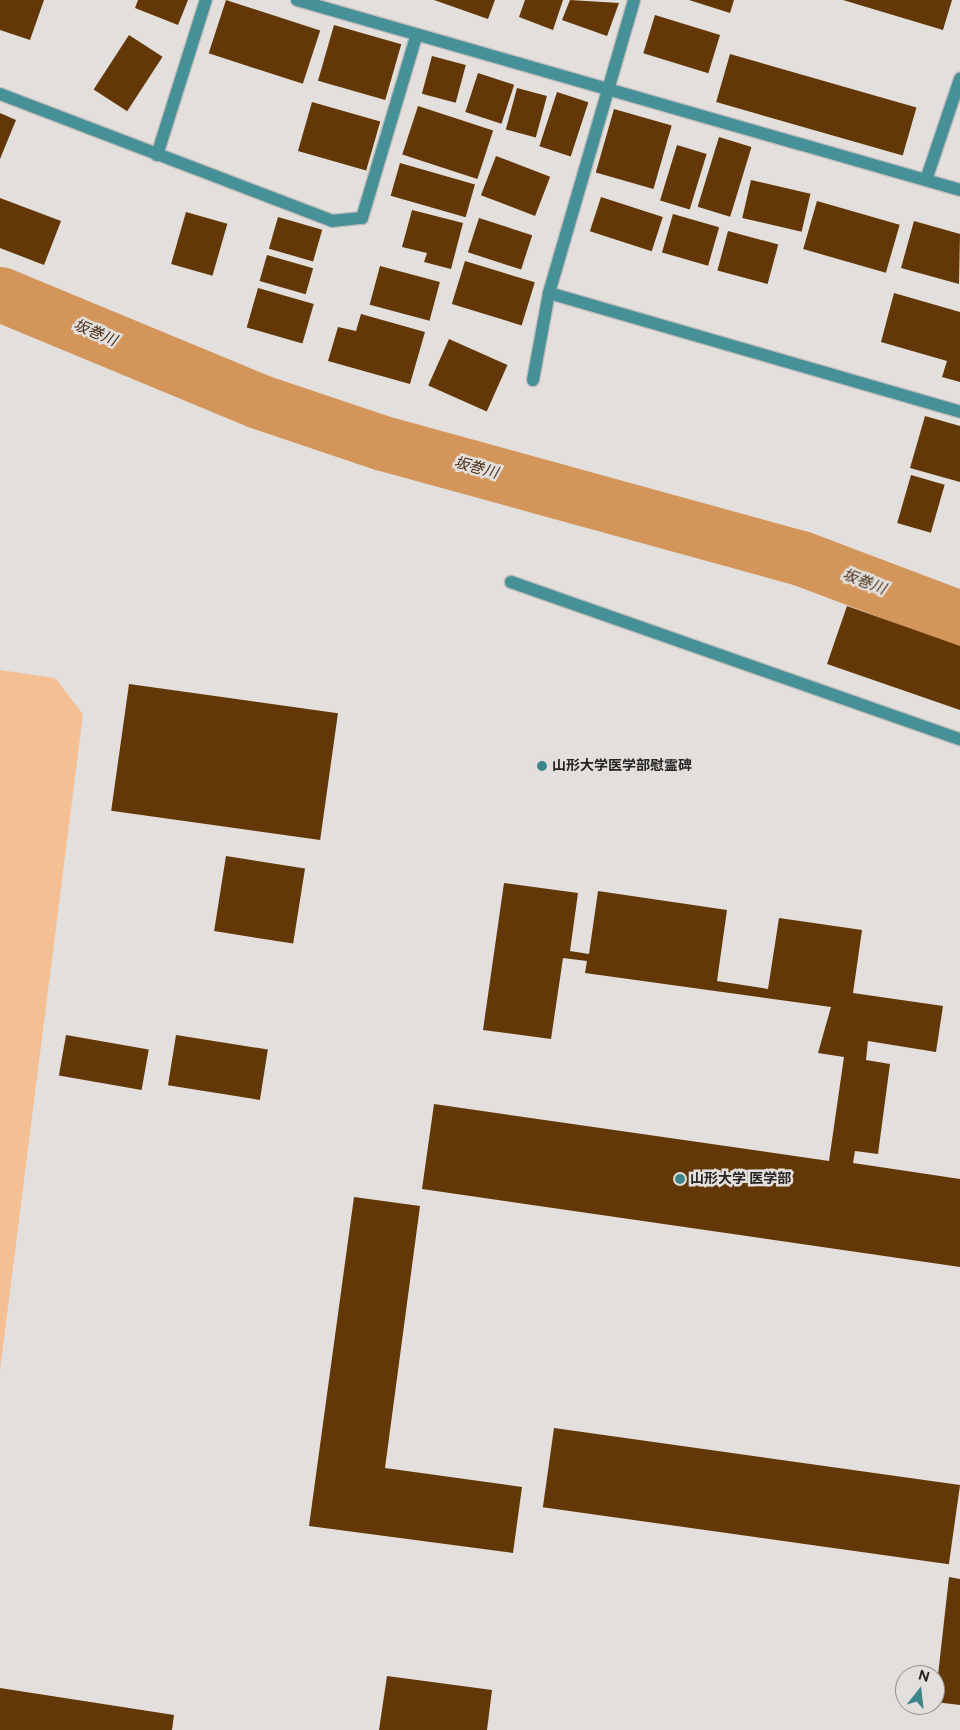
<!DOCTYPE html>
<html>
<head>
<meta charset="utf-8">
<style>
  body { margin:0 }
  #map { position:relative; width:960px; height:1730px; overflow:hidden; background:#e2dfdc; font-family:Figtree,"Noto Sans JP",sans-serif }
  div>[style] { position:absolute }
  .green>* { inset:0; background:#f4c093 }
  .river>* { height:55px; margin:-27.5px; padding:0 27.5px; transform-origin:27.5px; border-radius:27.5px; background:#d4955b }
  .building>* { inset:0; background:#643806; transform-origin:0 0 }
  .roads { filter:drop-shadow(1px 0 #c0bdbb) drop-shadow(-1px 0 #c0bdbb) drop-shadow(0 1px #c0bdbb) drop-shadow(0 -1px #c0bdbb) }
  .minor>* { height:12px; margin:-6px; padding:0 6px; transform-origin:6px; border-radius:6px; background:#469197 }
  .dots>* { width:14px; height:14px; translate:-50% -50%; box-sizing:border-box; border:2px solid #e2dfdc; border-radius:50% }
  span { translate:-50% -50%; white-space:nowrap; text-align:center; line-height:1.15; -webkit-text-stroke:5px #e2dfdc; paint-order:stroke }
  .poi-label { font-size:14px; color:#252423; font-weight:700 }
  .left { translate:0 -50%; text-align:left }
  .water-label { font-size:15px; color:#4a2f16; font-style:italic }
  .north { position:absolute; left:895px; top:1665px; width:50px; height:50px; box-sizing:border-box; background:#e2dfdc; border:1px solid #969492; border-radius:50%; rotate:16deg; font-size:14px; font-weight:700; line-height:20px; text-align:center; color:#252423 }
  .north::after { content:''; display:block; margin:auto; width:18px; height:22px; background:#3e858b; clip-path:polygon(50% 0,100% 100%,50% 72%,0 100%) }
</style>
</head>
<body>
<div id="map">
  <div class="green">
    <i style="clip-path:polygon(0 670px,55px 678px,83px 714px,0 1370px)"></i>
  </div>
  <div class="river">
    <i style="left:0;top:294px;width:279px;rotate:22.5deg"></i>
    <i style="left:258px;top:401px;width:132px;rotate:18.6deg"></i>
    <i style="left:383px;top:443px;width:434px;rotate:15.4deg"></i>
    <i style="left:801px;top:558px;width:170px;rotate:20.7deg"></i>
  </div>
  <div class="building">
    <i style="clip-path:polygon(0 0,44px 0,30px 40px,0 30px)"></i>
    <i style="clip-path:polygon(138px 0,188px 0,178px 25px,135px 8px)"></i>
    <i style="left:226px;top:0;width:99px;height:56px;rotate:18deg"></i>
    <i style="clip-path:polygon(434px 0,495px 0,488px 19px)"></i>
    <i style="clip-path:polygon(525px 0,563px 0,553px 30px,519px 17px)"></i>
    <i style="clip-path:polygon(570px 0,619px 3px,607px 36px,562px 20px)"></i>
    <i style="clip-path:polygon(689px 0,734px 0,730px 13px)"></i>
    <i style="clip-path:polygon(843px 0,952px 0,943px 30px)"></i>
    <i style="left:655px;top:15px;width:68px;height:40px;rotate:17deg"></i>
    <i style="left:334px;top:25px;width:70px;height:58px;rotate:16deg"></i>
    <i style="left:129px;top:35px;width:40px;height:65px;rotate:33deg"></i>
    <i style="left:730px;top:54px;width:194px;height:50px;rotate:16deg"></i>
    <i style="left:432px;top:56px;width:35px;height:39px;rotate:15deg"></i>
    <i style="left:478px;top:73px;width:38px;height:41px;rotate:18deg"></i>
    <i style="left:517px;top:88px;width:31px;height:43px;rotate:15deg"></i>
    <i style="left:557px;top:92px;width:33px;height:57px;rotate:18deg"></i>
    <i style="left:312px;top:102px;width:71px;height:51px;rotate:16deg"></i>
    <i style="left:418px;top:106px;width:79px;height:51px;rotate:18deg"></i>
    <i style="left:614px;top:109px;width:60px;height:66px;rotate:16deg"></i>
    <i style="clip-path:polygon(0 113px,16px 120px,0 159px)"></i>
    <i style="left:719px;top:137px;width:34px;height:73px;rotate:17deg"></i>
    <i style="left:677px;top:145px;width:31px;height:58px;rotate:17deg"></i>
    <i style="left:496px;top:156px;width:58px;height:42px;rotate:21deg"></i>
    <i style="left:400px;top:163px;width:78px;height:34px;rotate:16deg"></i>
    <i style="left:751px;top:180px;width:61px;height:39px;rotate:13deg"></i>
    <i style="left:601px;top:197px;width:65px;height:36px;rotate:18deg"></i>
    <i style="clip-path:polygon(0 198px,61px 221px,44px 265px,0 248px)"></i>
    <i style="left:817px;top:201px;width:86px;height:50px;rotate:16deg"></i>
    <i style="clip-path:polygon(412px 210px,463px 223px,451px 269px,424px 262px,427px 253px,402px 247px)"></i>
    <i style="left:186px;top:212px;width:43px;height:54px;rotate:16deg"></i>
    <i style="left:673px;top:214px;width:48px;height:40px;rotate:16deg"></i>
    <i style="left:278px;top:217px;width:46px;height:33px;rotate:16deg"></i>
    <i style="left:479px;top:218px;width:56px;height:36px;rotate:18deg"></i>
    <i style="clip-path:polygon(914px 221px,960px 234px,959px 284px,901px 268px)"></i>
    <i style="left:728px;top:231px;width:52px;height:41px;rotate:15deg"></i>
    <i style="left:267px;top:255px;width:48px;height:27px;rotate:16deg"></i>
    <i style="left:465px;top:261px;width:73px;height:45px;rotate:17deg"></i>
    <i style="left:380px;top:266px;width:62px;height:40px;rotate:15deg"></i>
    <i style="left:258px;top:288px;width:58px;height:41px;rotate:16deg"></i>
    <i style="clip-path:polygon(894px 293px,960px 312px,960px 382px,942px 377px,947px 361px,881px 342px)"></i>
    <i style="clip-path:polygon(361px 314px,425px 332px,410px 384px,328px 361px,338px 327px,356px 331px)"></i>
    <i style="left:449px;top:339px;width:64px;height:51px;rotate:24deg"></i>
    <i style="clip-path:polygon(925px 416px,960px 426px,960px 482px,910px 468px)"></i>
    <i style="left:911px;top:475px;width:35px;height:50px;rotate:16deg"></i>
    <i style="clip-path:polygon(847px 606px,960px 646px,960px 710px,827px 664px)"></i>
    <i style="left:129px;top:684px;width:211px;height:128px;rotate:8deg"></i>
    <i style="left:226px;top:856px;width:80px;height:76px;rotate:9deg"></i>
    <i style="clip-path:polygon(504px 883px,578px 893px,570px 951px,589px 954px,598px 891px,727px 910px,717px 981px,768px 989px,779px 918px,862px 930px,853px 993px,943px 1006px,936px 1052px,868px 1041px,866px 1060px,890px 1064px,878px 1154px,855px 1151px,853px 1163px,960px 1179px,960px 1267px,422px 1189px,434px 1104px,829px 1161px,844px 1057px,818px 1053px,831px 1007px,585px 973px,587px 961px,563px 958px,551px 1039px,483px 1030px)"></i>
    <i style="left:66px;top:1035px;width:84px;height:41px;rotate:10deg"></i>
    <i style="left:176px;top:1035px;width:93px;height:51px;rotate:9deg"></i>
    <i style="clip-path:polygon(354px 1197px,420px 1206px,385px 1468px,522px 1487px,513px 1553px,309px 1526px)"></i>
    <i style="left:554px;top:1428px;width:410px;height:80px;rotate:8deg"></i>
    <i style="clip-path:polygon(949px 1577px,960px 1579px,960px 1705px,935px 1702px)"></i>
    <i style="clip-path:polygon(387px 1676px,492px 1690px,487px 1730px,379px 1730px)"></i>
    <i style="clip-path:polygon(0 1688px,174px 1715px,172px 1730px,0 1730px)"></i>
  </div>
  <div class="roads">
    <div class="minor">
      <i style="left:297px;top:0;width:690px;rotate:15.99deg"></i>
      <i style="left:0;top:94px;width:355px;rotate:20.9deg"></i>
      <i style="left:332px;top:221px;width:30px;rotate:-6deg"></i>
      <i style="left:362px;top:218px;width:189px;rotate:-73.4deg"></i>
      <i style="left:157px;top:155px;width:163px;rotate:-72.5deg"></i>
      <i style="left:926px;top:180px;width:107px;rotate:-71.4deg"></i>
      <i style="left:549px;top:293px;width:428px;rotate:16.1deg"></i>
      <i style="left:533px;top:380px;width:88px;rotate:-79.6deg"></i>
      <i style="left:549px;top:293px;width:305px;rotate:-73.8deg"></i>
      <i style="left:511px;top:582px;width:476px;rotate:19.3deg"></i>
    </div>
  </div>
  <div class="dots">
    <i style="left:542px;top:766px;background:#3e858b"></i>
    <i style="left:680px;top:1179px;background:#3e858b"></i>
  </div>
  <div class="poi-label">
    <span class="left" style="left:552px;top:766px">山形大学医学部慰霊碑</span>
    <span class="left" style="left:690px;top:1179px">山形大学 医学部</span>
  </div>
  <div class="water-label">
    <span style="left:95px;top:333px;rotate:23deg">坂巻川</span>
    <span style="left:476px;top:468px;rotate:15deg">坂巻川</span>
    <span style="left:864px;top:582px;rotate:21deg">坂巻川</span>
  </div>
  <div class="north">N</div>
</div>
</body>
</html>
